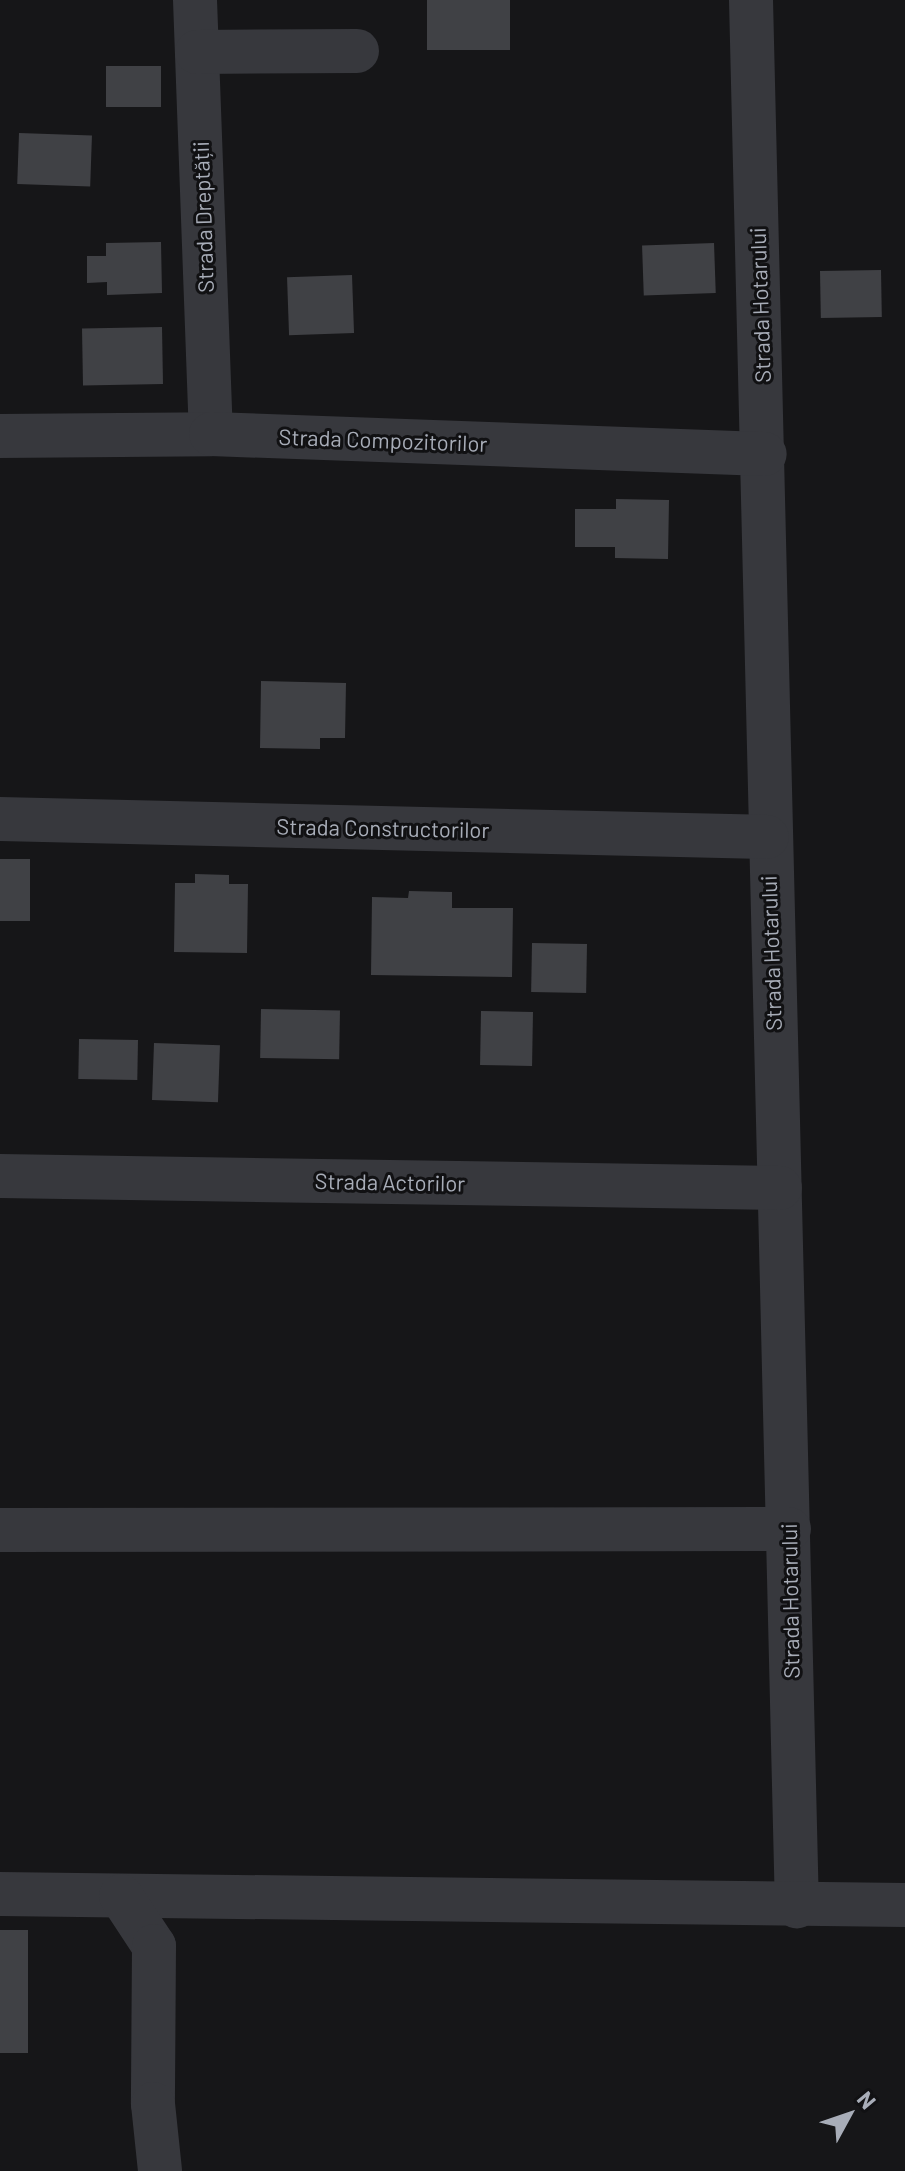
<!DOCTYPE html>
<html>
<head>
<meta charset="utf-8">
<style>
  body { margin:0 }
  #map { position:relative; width:905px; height:2171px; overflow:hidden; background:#161618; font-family:Barlow,sans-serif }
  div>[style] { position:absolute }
  .building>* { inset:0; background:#404145; transform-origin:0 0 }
  .minor>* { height:44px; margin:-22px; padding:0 22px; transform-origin:22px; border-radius:22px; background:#37383d }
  span { translate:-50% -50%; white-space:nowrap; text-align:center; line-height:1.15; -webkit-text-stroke:6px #111113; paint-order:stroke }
  .street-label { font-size:22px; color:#a8adb8 }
  .north { position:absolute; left:809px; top:2075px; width:80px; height:80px; -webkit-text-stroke:6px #111113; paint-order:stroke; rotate:50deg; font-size:22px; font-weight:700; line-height:32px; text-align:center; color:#a8adb8 }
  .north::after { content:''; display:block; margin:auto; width:28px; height:36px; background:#a8adb8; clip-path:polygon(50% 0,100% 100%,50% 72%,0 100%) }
</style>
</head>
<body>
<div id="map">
  <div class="building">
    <i style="left:427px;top:0;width:83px;height:50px"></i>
    <i style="left:161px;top:66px;width:41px;height:55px;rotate:90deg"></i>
    <i style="left:19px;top:133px;width:73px;height:51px;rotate:2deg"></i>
    <i style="clip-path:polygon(161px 242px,162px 293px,107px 295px,107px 282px,87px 283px,87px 256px,106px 256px,106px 243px)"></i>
    <i style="left:714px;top:243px;width:50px;height:72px;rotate:88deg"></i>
    <i style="left:881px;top:270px;width:47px;height:61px;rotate:89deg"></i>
    <i style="left:352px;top:275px;width:58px;height:65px;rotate:88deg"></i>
    <i style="left:162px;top:327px;width:57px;height:80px;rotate:89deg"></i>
    <i style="clip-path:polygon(616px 499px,669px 500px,668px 559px,615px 558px,615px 547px,575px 547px,575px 509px,616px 509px)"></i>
    <i style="clip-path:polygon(261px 681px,346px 683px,345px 738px,320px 738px,320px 749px,260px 748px)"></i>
    <i style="left:0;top:859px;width:30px;height:62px"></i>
    <i style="clip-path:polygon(195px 874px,229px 875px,229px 884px,248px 884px,247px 953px,174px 952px,175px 883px,195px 883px)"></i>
    <i style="clip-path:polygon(409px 891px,452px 892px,452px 908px,513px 908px,512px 977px,371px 975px,372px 897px,408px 898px)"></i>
    <i style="left:532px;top:943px;width:55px;height:49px;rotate:1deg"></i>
    <i style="left:261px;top:1009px;width:79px;height:49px;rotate:1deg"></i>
    <i style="left:481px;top:1011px;width:52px;height:54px;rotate:1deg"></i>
    <i style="left:79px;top:1039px;width:59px;height:40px;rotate:1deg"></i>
    <i style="left:154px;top:1043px;width:66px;height:57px;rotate:2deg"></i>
    <i style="left:0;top:1930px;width:28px;height:123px"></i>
  </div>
  <div class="minor">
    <i style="left:195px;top:0;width:434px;rotate:87.9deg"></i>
    <i style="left:751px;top:0;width:1907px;rotate:88.62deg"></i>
    <i style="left:197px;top:52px;width:160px;rotate:-0.4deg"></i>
    <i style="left:0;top:436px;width:211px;rotate:-0.5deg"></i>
    <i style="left:211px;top:434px;width:554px;rotate:2.07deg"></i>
    <i style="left:0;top:819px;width:767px;rotate:1.34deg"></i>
    <i style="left:0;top:1176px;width:780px;rotate:0.88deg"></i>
    <i style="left:0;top:1530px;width:789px;rotate:-0.07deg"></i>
    <i style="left:0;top:1894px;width:905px;rotate:0.7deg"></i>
    <i style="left:121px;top:1896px;width:60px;rotate:56.6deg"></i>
    <i style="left:154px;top:1946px;width:158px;rotate:90.4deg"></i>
    <i style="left:153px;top:2104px;width:67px;rotate:84deg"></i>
  </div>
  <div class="street-label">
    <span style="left:203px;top:217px;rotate:-92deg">Strada Dreptății</span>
    <span style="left:760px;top:305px;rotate:-92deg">Strada Hotarului</span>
    <span style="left:383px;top:440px;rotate:2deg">Strada Compozitorilor</span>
    <span style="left:383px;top:828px;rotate:1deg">Strada Constructorilor</span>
    <span style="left:771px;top:953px;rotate:-92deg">Strada Hotarului</span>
    <span style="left:390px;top:1182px;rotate:1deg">Strada Actorilor</span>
    <span style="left:790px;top:1601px;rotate:-91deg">Strada Hotarului</span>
  </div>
  <div class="north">N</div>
</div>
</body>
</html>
